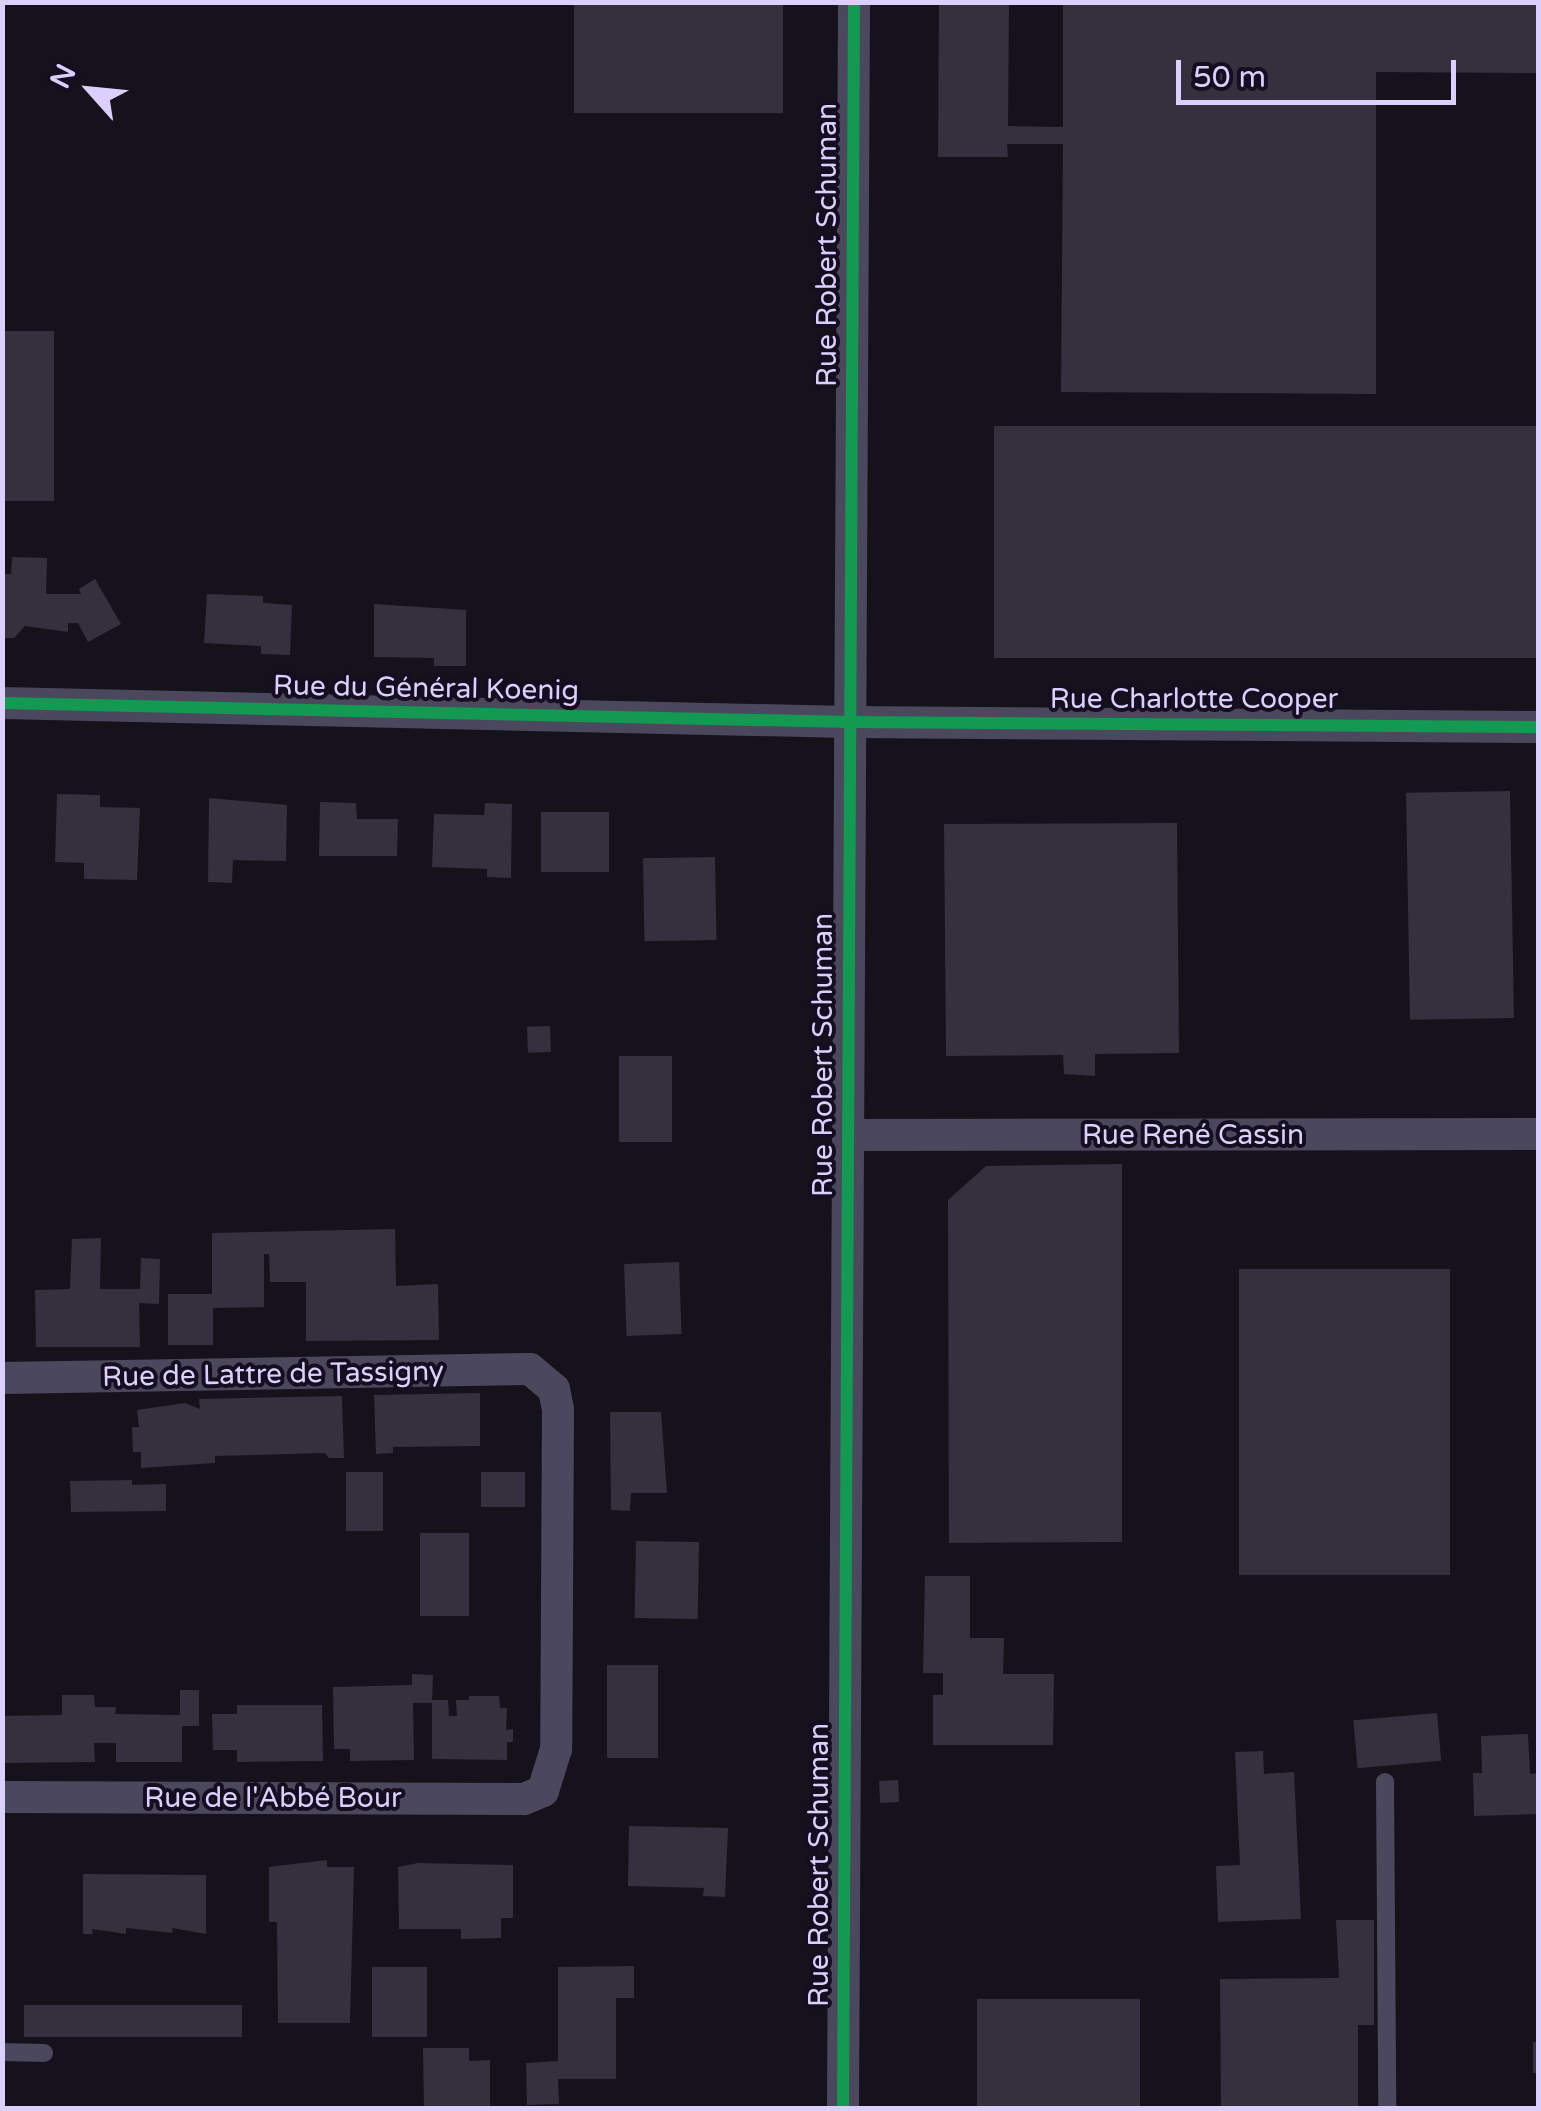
<!DOCTYPE html>
<html>
<head>
<meta charset="utf-8">
<style>
  body { margin:0 }
  #map { position:relative; width:1541px; height:2111px; overflow:hidden; background:#15121c; font-family:"Varela Round",sans-serif }
  div>[style] { position:absolute }
  .building>* { inset:0; background:#34303e; transform-origin:0 0 }
  .service>* { height:18px; margin:-9px; padding:0 9px; transform-origin:9px; border-radius:9px; background:#4b475d }
  .minor>* { height:32px; margin:-16px; padding:0 16px; transform-origin:16px; border-radius:16px; background:#4b475d }
  .cycleway>* { height:12px; margin:-6px; padding:0 6px; transform-origin:6px; border-radius:6px; background:#139951 }
  span { translate:-50% -50%; white-space:nowrap; text-align:center; line-height:1.15; -webkit-text-stroke:8px #140e20; paint-order:stroke }
  .street-label { font-size:28px; color:#dbd0fd }
  .frame { position:absolute; inset:0; border:5px solid #dbd0fd; pointer-events:none }
  .north { position:absolute; left:40px; top:40px; width:100px; height:100px; -webkit-text-stroke:8px #140e20; paint-order:stroke; rotate:297deg; font-size:28px; font-weight:700; line-height:40px; text-align:center; color:#dbd0fd }
  .north::after { content:''; display:block; margin:auto; width:35px; height:45px; background:#dbd0fd; clip-path:polygon(50% 0,100% 100%,50% 72%,0 100%) }
  .scale { position:absolute; left:1176px; top:60px; width:280px; height:45px; box-sizing:border-box; border:5px solid #dbd0fd; border-top:0; padding-left:12px; font-size:30px; line-height:35px; white-space:nowrap; color:#dbd0fd; -webkit-text-stroke:8px #140e20; paint-order:stroke }
</style>
</head>
<body>
<div id="map">
  <div class="building">
    <i style="left:574px;top:2px;width:209px;height:111px"></i>
    <i style="clip-path:polygon(939px 2px,1009px 2px,1008px 126px,1063px 127px,1063px 2px,1538px 2px,1538px 73px,1376px 72px,1376px 394px,1061px 392px,1063px 144px,1007px 144px,1008px 157px,938px 157px)"></i>
    <i style="left:2px;top:331px;width:52px;height:170px"></i>
    <i style="left:1538px;top:426px;width:232px;height:544px;rotate:90deg"></i>
    <i style="clip-path:polygon(12px 557px,47px 558px,46px 594px,81px 594px,79px 589px,95px 579px,121px 624px,88px 642px,78px 623px,68px 623px,68px 632px,25px 626px,14px 638px,2px 638px,2px 574px,11px 574px)"></i>
    <i style="clip-path:polygon(207px 594px,263px 596px,263px 603px,292px 605px,290px 655px,261px 654px,261px 646px,204px 643px)"></i>
    <i style="clip-path:polygon(374px 604px,466px 610px,466px 666px,434px 666px,434px 658px,374px 657px)"></i>
    <i style="left:1510px;top:791px;width:227px;height:104px;rotate:89deg"></i>
    <i style="clip-path:polygon(57px 794px,100px 795px,100px 807px,140px 808px,137px 880px,84px 879px,84px 863px,55px 862px)"></i>
    <i style="clip-path:polygon(209px 798px,287px 805px,286px 861px,233px 860px,232px 883px,208px 882px)"></i>
    <i style="clip-path:polygon(320px 802px,356px 803px,357px 819px,398px 819px,397px 856px,319px 856px)"></i>
    <i style="clip-path:polygon(485px 803px,512px 804px,511px 878px,487px 877px,487px 869px,432px 867px,434px 814px,484px 815px)"></i>
    <i style="left:541px;top:812px;width:68px;height:60px"></i>
    <i style="clip-path:polygon(1177px 823px,1179px 1053px,1095px 1054px,1095px 1076px,1064px 1074px,1063px 1055px,946px 1056px,944px 824px)"></i>
    <i style="left:715px;top:857px;width:83px;height:72px;rotate:89deg"></i>
    <i style="left:550px;top:1026px;width:26px;height:23px;rotate:88deg"></i>
    <i style="left:619px;top:1056px;width:53px;height:86px"></i>
    <i style="clip-path:polygon(1122px 1164px,1122px 1542px,949px 1543px,948px 1200px,986px 1166px)"></i>
    <i style="clip-path:polygon(395px 1229px,396px 1286px,438px 1284px,439px 1340px,306px 1341px,306px 1282px,270px 1282px,269px 1254px,264px 1254px,264px 1307px,213px 1308px,213px 1345px,168px 1345px,168px 1294px,212px 1294px,212px 1233px)"></i>
    <i style="clip-path:polygon(101px 1238px,100px 1289px,140px 1289px,141px 1258px,160px 1259px,159px 1304px,139px 1303px,140px 1347px,36px 1347px,35px 1290px,70px 1289px,72px 1239px)"></i>
    <i style="left:679px;top:1262px;width:72px;height:55px;rotate:88deg"></i>
    <i style="left:1450px;top:1269px;width:306px;height:211px;rotate:90deg"></i>
    <i style="clip-path:polygon(480px 1393px,480px 1446px,393px 1447px,393px 1453px,376px 1454px,374px 1395px)"></i>
    <i style="clip-path:polygon(342px 1396px,344px 1458px,329px 1458px,325px 1453px,215px 1456px,215px 1463px,141px 1468px,141px 1452px,133px 1452px,132px 1427px,139px 1427px,137px 1410px,185px 1403px,200px 1409px,199px 1399px)"></i>
    <i style="clip-path:polygon(610px 1412px,661px 1412px,667px 1493px,631px 1493px,630px 1511px,611px 1510px)"></i>
    <i style="left:346px;top:1472px;width:37px;height:59px"></i>
    <i style="left:525px;top:1472px;width:35px;height:44px;rotate:90deg"></i>
    <i style="clip-path:polygon(132px 1480px,132px 1485px,166px 1484px,166px 1511px,71px 1512px,70px 1481px)"></i>
    <i style="left:420px;top:1533px;width:49px;height:83px"></i>
    <i style="left:636px;top:1541px;width:63px;height:77px;rotate:1deg"></i>
    <i style="clip-path:polygon(925px 1576px,970px 1576px,970px 1638px,1004px 1638px,1003px 1674px,1054px 1674px,1053px 1745px,933px 1745px,933px 1695px,943px 1695px,943px 1673px,923px 1673px)"></i>
    <i style="left:607px;top:1665px;width:51px;height:93px"></i>
    <i style="clip-path:polygon(412px 1674px,433px 1675px,432px 1703px,413px 1703px,414px 1760px,350px 1761px,350px 1749px,334px 1749px,333px 1687px,412px 1685px)"></i>
    <i style="clip-path:polygon(180px 1690px,199px 1690px,199px 1726px,182px 1726px,182px 1762px,116px 1762px,116px 1743px,94px 1743px,95px 1762px,2px 1763px,2px 1716px,62px 1715px,62px 1695px,94px 1695px,95px 1707px,116px 1707px,115px 1714px,180px 1715px)"></i>
    <i style="clip-path:polygon(469px 1696px,499px 1696px,500px 1708px,507px 1708px,506px 1730px,513px 1729px,513px 1742px,507px 1742px,507px 1760px,432px 1759px,432px 1700px,448px 1700px,449px 1716px,457px 1716px,456px 1700px,469px 1700px)"></i>
    <i style="clip-path:polygon(237px 1705px,322px 1705px,323px 1761px,237px 1762px,237px 1750px,213px 1750px,212px 1714px,237px 1714px)"></i>
    <i style="left:1437px;top:1713px;width:48px;height:84px;rotate:85deg"></i>
    <i style="clip-path:polygon(1528px 1734px,1530px 1774px,1538px 1773px,1538px 1814px,1474px 1816px,1473px 1773px,1482px 1773px,1481px 1736px)"></i>
    <i style="clip-path:polygon(1263px 1751px,1264px 1774px,1294px 1772px,1301px 1919px,1218px 1922px,1216px 1866px,1240px 1865px,1235px 1752px)"></i>
    <i style="left:898px;top:1780px;width:22px;height:19px;rotate:87deg"></i>
    <i style="clip-path:polygon(629px 1826px,728px 1828px,725px 1897px,703px 1896px,704px 1888px,628px 1886px)"></i>
    <i style="clip-path:polygon(327px 1860px,327px 1867px,354px 1867px,350px 2023px,278px 2023px,277px 1922px,269px 1922px,269px 1867px)"></i>
    <i style="clip-path:polygon(418px 1863px,513px 1865px,513px 1918px,501px 1918px,501px 1938px,461px 1939px,461px 1929px,399px 1929px,398px 1867px)"></i>
    <i style="clip-path:polygon(83px 1874px,206px 1875px,206px 1934px,172px 1928px,173px 1933px,126px 1928px,126px 1934px,92px 1929px,93px 1934px,83px 1934px)"></i>
    <i style="clip-path:polygon(1336px 1920px,1374px 1920px,1374px 2025px,1358px 2025px,1358px 2108px,1221px 2108px,1220px 1979px,1339px 1978px)"></i>
    <i style="clip-path:polygon(634px 1966px,634px 1998px,616px 1998px,616px 2079px,558px 2079px,559px 2104px,527px 2105px,526px 2063px,558px 2061px,558px 1967px)"></i>
    <i style="left:372px;top:1967px;width:55px;height:70px"></i>
    <i style="left:1140px;top:1999px;width:109px;height:163px;rotate:90deg"></i>
    <i style="left:242px;top:2005px;width:32px;height:218px;rotate:90deg"></i>
    <i style="left:1533px;top:2042px;width:5px;height:31px"></i>
    <i style="clip-path:polygon(423px 2048px,469px 2048px,469px 2061px,490px 2060px,490px 2108px,424px 2108px)"></i>
  </div>
  <div class="service">
    <i style="left:1385px;top:1782px;width:326px;rotate:89.6deg"></i>
    <i style="left:2px;top:2052px;width:42px;rotate:1.4deg"></i>
  </div>
  <div class="minor">
    <i style="left:2px;top:703px;width:847px;rotate:1.29deg"></i>
    <i style="left:849px;top:722px;width:689px;rotate:0.42deg"></i>
    <i style="left:848px;top:1135px;width:690px;rotate:-0.08deg"></i>
    <i style="left:2px;top:1378px;width:528px;rotate:-0.98deg"></i>
    <i style="left:530px;top:1369px;width:31px;rotate:40deg"></i>
    <i style="left:554px;top:1389px;width:21px;rotate:79deg"></i>
    <i style="left:558px;top:1410px;width:339px;rotate:90.3deg"></i>
    <i style="left:556px;top:1749px;width:44px;rotate:107.2deg"></i>
    <i style="left:543px;top:1791px;width:21px;rotate:157deg"></i>
    <i style="left:524px;top:1799px;width:522px;rotate:-179.78deg"></i>
    <i style="left:843px;top:2108px;width:2106px;rotate:-89.7deg"></i>
  </div>
  <div class="cycleway">
    <i style="left:2px;top:703px;width:847px;rotate:1.29deg"></i>
    <i style="left:849px;top:722px;width:689px;rotate:0.42deg"></i>
    <i style="left:843px;top:2108px;width:2106px;rotate:-89.7deg"></i>
  </div>
  <div class="street-label">
    <span style="left:827px;top:245px;rotate:-90deg">Rue Robert Schuman</span>
    <span style="left:426px;top:688px;rotate:1deg">Rue du Général Koenig</span>
    <span style="left:1194px;top:699px">Rue Charlotte Cooper</span>
    <span style="left:823px;top:1055px;rotate:-90deg">Rue Robert Schuman</span>
    <span style="left:1193px;top:1135px">Rue René Cassin</span>
    <span style="left:273px;top:1374px;rotate:-1deg">Rue de Lattre de Tassigny</span>
    <span style="left:273px;top:1798px">Rue de l'Abbé Bour</span>
    <span style="left:819px;top:1865px;rotate:-90deg">Rue Robert Schuman</span>
  </div>
  <div class="frame"></div>
  <div class="north">N</div>
  <div class="scale">50 m</div>
</div>
</body>
</html>
